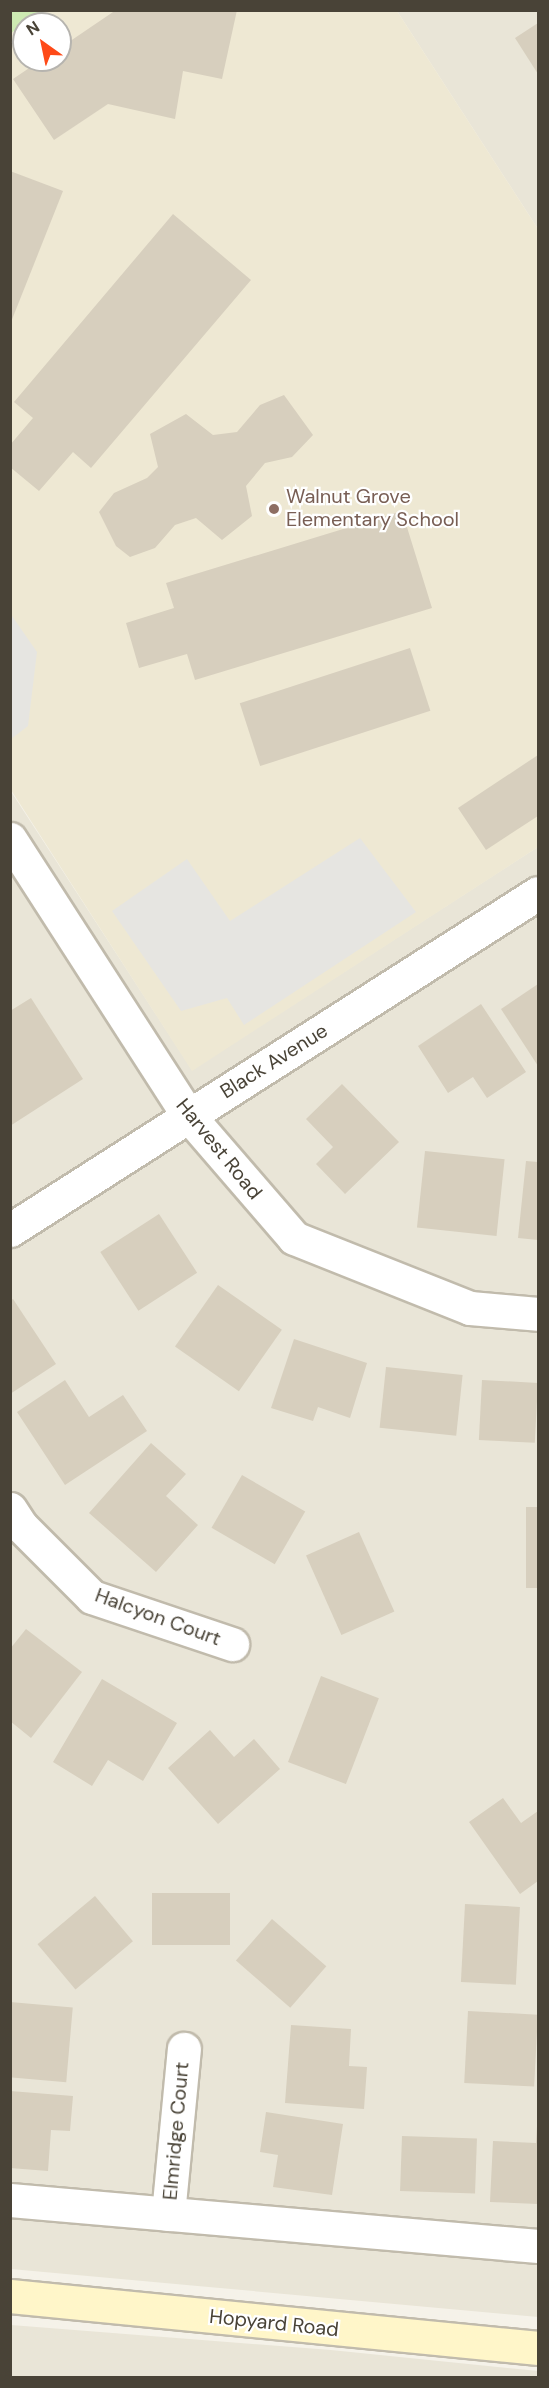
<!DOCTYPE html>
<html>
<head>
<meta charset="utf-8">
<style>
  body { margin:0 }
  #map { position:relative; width:549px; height:2388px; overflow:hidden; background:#f5f2e9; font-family:"DM Sans",sans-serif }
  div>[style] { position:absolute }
  .residential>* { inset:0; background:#e9e5d7 }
  .education>* { inset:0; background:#eee8d3 }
  .green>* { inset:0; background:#cdeab2 }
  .parking>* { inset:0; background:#e6e5e1 }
  .building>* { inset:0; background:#d7cfbe; transform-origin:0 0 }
  .roads { filter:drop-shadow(2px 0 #c1bbac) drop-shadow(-2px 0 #c1bbac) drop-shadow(0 2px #c1bbac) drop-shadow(0 -2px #c1bbac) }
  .street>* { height:33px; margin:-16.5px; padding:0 16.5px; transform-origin:16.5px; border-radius:16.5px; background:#fff }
  .secondary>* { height:33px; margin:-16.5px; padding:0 16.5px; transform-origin:16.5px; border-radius:16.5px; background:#fff6c9 }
  .dots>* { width:16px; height:16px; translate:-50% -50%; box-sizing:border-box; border:3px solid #fff; border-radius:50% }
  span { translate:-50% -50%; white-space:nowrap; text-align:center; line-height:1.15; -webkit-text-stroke:4.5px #fff; paint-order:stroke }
  .education-label { font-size:20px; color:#785e54 }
  .left { translate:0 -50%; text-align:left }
  .street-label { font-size:20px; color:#494337 }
  .frame { position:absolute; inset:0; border:12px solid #494337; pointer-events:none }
  .north { position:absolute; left:12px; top:12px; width:60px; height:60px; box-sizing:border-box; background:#fff; border:2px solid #b6b4af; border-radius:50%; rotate:327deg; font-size:16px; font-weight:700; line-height:24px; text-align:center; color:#494337 }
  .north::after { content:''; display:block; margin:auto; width:21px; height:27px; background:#fe4a18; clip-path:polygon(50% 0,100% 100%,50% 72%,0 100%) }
</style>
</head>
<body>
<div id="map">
  <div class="residential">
    <i style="clip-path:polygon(397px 11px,538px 11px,538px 229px)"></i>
    <i style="clip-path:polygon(10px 790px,192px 1070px,538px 847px,538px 2317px,11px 2269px)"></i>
    <i style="clip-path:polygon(11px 2325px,331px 2350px,538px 2371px,538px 2377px,11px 2377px)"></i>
  </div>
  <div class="education">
    <i style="clip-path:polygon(46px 11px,397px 11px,538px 229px,538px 847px,192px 1071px,11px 790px,11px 33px,24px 25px,24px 60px,60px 60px,60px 24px,25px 24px)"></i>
  </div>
  <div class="green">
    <i style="clip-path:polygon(11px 10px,46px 10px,46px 11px,11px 33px)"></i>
  </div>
  <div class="parking">
    <i style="clip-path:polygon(10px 613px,37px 652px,28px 726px,11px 739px)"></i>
    <i style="clip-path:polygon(360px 838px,416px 912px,244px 1025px,227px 998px,181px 1011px,112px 911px,187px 859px,230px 921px)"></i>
  </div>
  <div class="building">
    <i style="clip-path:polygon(116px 10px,237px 10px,222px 79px,183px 71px,175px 119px,108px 104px,54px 140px,13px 79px,41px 60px,60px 60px,60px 48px)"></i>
    <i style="clip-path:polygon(538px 23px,538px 74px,515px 38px)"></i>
    <i style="clip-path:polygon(10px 171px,63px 191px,11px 322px,10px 322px)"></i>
    <i style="clip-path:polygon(173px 214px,251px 280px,91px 468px,73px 452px,39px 491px,10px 467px,10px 445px,33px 418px,14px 402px)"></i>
    <i style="clip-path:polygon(284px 395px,313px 435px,292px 457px,265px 463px,246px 486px,252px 516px,222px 540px,196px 518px,175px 525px,155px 548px,130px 557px,116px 546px,99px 512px,114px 493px,147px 478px,158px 467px,150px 434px,186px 414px,213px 435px,237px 432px,260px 405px)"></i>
    <i style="clip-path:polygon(402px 511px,432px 608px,195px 680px,187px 654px,139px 668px,126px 623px,174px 608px,166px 583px)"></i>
    <i style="left:410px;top:648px;width:66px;height:179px;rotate:72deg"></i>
    <i style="clip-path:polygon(538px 755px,538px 816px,486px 850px,458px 808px)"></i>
    <i style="clip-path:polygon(538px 984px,538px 1066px,501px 1009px)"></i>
    <i style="clip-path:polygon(31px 998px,83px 1079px,10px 1126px,10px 1011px)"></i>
    <i style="clip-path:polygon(481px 1004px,526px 1072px,487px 1098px,473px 1077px,448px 1093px,418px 1046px)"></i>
    <i style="clip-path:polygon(342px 1084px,399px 1142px,345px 1194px,316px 1164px,333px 1147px,306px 1119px)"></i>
    <i style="left:425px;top:1151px;width:80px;height:77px;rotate:6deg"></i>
    <i style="clip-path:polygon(526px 1161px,538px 1162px,538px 1240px,518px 1238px)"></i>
    <i style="left:159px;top:1214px;width:70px;height:70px;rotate:57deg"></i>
    <i style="left:218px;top:1285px;width:78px;height:75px;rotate:35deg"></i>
    <i style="clip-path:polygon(13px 1299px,56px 1364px,10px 1394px,10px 1301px)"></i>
    <i style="clip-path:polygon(294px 1339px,367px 1363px,350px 1418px,318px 1407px,313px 1421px,271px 1408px)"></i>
    <i style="left:386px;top:1367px;width:77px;height:61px;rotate:6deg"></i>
    <i style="clip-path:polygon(65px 1380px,89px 1417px,123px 1395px,147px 1431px,65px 1485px,17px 1412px)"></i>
    <i style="left:482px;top:1380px;width:56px;height:60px;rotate:3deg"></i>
    <i style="clip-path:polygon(151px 1443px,186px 1474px,166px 1496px,198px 1525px,156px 1572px,89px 1513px)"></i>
    <i style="left:242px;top:1475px;width:73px;height:61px;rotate:30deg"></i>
    <i style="left:526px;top:1507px;width:12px;height:81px"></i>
    <i style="left:359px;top:1532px;width:87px;height:58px;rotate:66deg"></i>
    <i style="clip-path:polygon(26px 1629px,82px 1672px,31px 1738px,10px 1721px,10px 1649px)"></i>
    <i style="left:321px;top:1676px;width:62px;height:92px;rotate:21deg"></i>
    <i style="clip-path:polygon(102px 1679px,177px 1723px,143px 1781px,108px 1760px,92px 1786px,53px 1762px)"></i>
    <i style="clip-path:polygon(210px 1730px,234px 1757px,254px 1739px,280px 1769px,218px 1824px,168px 1768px)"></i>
    <i style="clip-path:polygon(503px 1798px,521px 1823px,538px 1811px,538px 1881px,520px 1894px,469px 1822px)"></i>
    <i style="left:230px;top:1893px;width:52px;height:78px;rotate:90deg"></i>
    <i style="left:95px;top:1896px;width:59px;height:75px;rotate:50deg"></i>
    <i style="left:465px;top:1904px;width:55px;height:78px;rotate:3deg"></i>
    <i style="left:272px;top:1919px;width:72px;height:55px;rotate:41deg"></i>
    <i style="left:10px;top:2002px;width:63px;height:75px;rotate:5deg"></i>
    <i style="left:468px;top:2011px;width:70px;height:72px;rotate:3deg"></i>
    <i style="clip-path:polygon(291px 2025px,351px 2029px,349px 2066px,367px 2067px,364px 2109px,285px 2103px)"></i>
    <i style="clip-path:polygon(10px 2091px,73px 2096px,70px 2131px,51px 2130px,48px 2171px,10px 2168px)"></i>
    <i style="clip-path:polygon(266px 2112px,343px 2124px,332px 2195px,273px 2187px,278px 2155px,260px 2152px)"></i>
    <i style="clip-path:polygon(537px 2126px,538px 2204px,490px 2202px,493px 2141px,536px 2143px)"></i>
    <i style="left:402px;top:2136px;width:75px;height:55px;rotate:2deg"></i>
  </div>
  <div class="roads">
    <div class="street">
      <i style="left:10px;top:839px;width:328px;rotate:57.2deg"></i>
      <i style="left:188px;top:1115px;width:162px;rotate:49.2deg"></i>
      <i style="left:294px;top:1238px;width:189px;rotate:21.7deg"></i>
      <i style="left:470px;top:1308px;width:68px;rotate:5deg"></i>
      <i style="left:10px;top:1230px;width:626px;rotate:-32.55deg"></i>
      <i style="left:10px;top:1509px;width:20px;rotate:57deg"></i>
      <i style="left:21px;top:1526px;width:100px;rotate:45deg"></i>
      <i style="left:92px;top:1597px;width:148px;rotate:18.6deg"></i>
      <i style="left:10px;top:2200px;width:530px;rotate:4.98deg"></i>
      <i style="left:168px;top:2214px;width:166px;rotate:-84.5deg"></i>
    </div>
    <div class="secondary">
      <i style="left:10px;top:2296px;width:531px;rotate:5.62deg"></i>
    </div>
  </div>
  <div class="dots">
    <i style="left:274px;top:509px;background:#8d6e63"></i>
  </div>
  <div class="education-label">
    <span class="left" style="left:286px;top:508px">Walnut Grove<br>Elementary School</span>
  </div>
  <div class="street-label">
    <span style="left:274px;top:1061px;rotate:-32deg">Black Avenue</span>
    <span style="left:219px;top:1149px;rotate:51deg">Harvest Road</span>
    <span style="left:158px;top:1617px;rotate:20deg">Halcyon Court</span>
    <span style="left:176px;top:2131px;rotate:-85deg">Elmridge Court</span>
    <span style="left:274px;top:2323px;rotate:6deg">Hopyard Road</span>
  </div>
  <div class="frame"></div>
  <div class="north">N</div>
</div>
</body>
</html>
